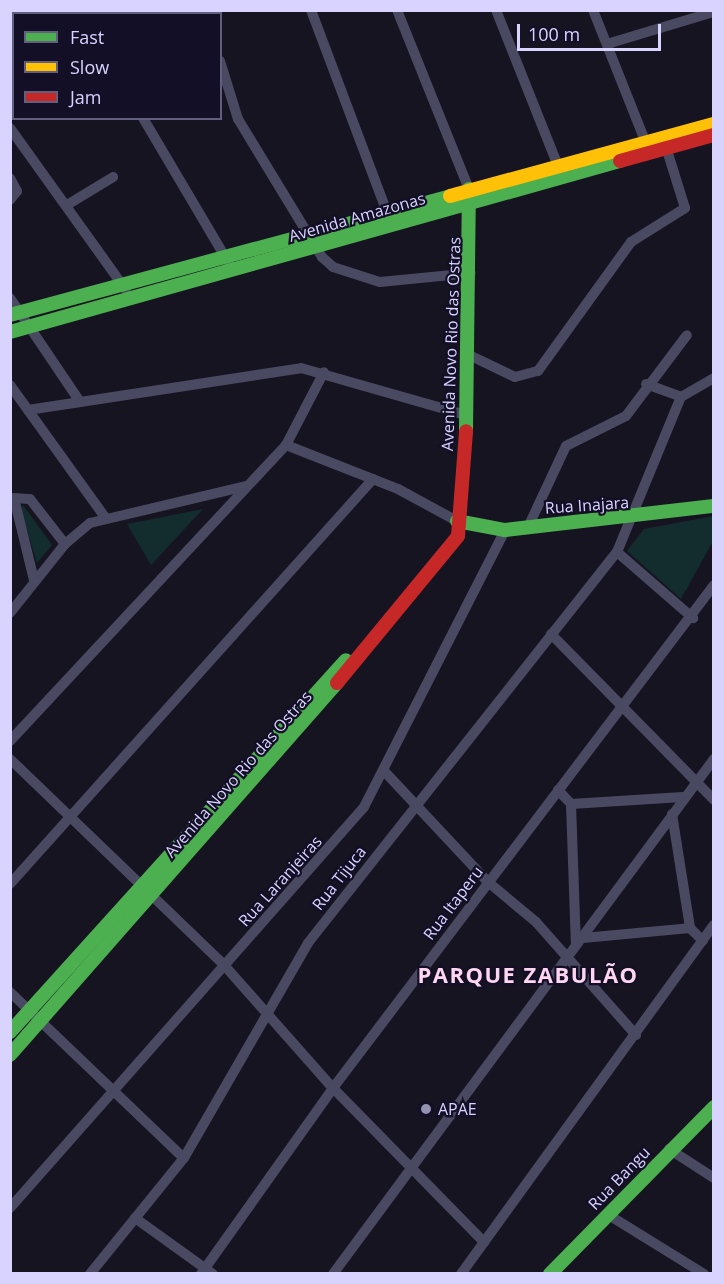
<!DOCTYPE html>
<html>
<head>
<meta charset="utf-8">
<style>
  body { margin:0 }
  #map { position:relative; width:724px; height:1284px; overflow:hidden; background:#161421; font-family:"Open Sans",sans-serif }
  div>[style] { position:absolute }
  .green>* { inset:0; background:#132c2d }
  .street>* { height:10px; margin:-5px; padding:0 5px; transform-origin:5px; border-radius:5px; background:#4a4962 }
  .fast>* { height:14px; margin:-7px; padding:0 7px; transform-origin:7px; border-radius:7px; background:#4caf50 }
  .slow>* { height:14px; margin:-7px; padding:0 7px; transform-origin:7px; border-radius:7px; background:#ffc107 }
  .jam>* { height:14px; margin:-7px; padding:0 7px; transform-origin:7px; border-radius:7px; background:#c62828 }
  .dots>* { width:16px; height:16px; translate:-50% -50%; box-sizing:border-box; border:3px solid #130f26; border-radius:50% }
  span { translate:-50% -50%; white-space:nowrap; text-align:center; line-height:1.15; -webkit-text-stroke:4.5px #130f26; paint-order:stroke }
  .street-label { font-size:16px; color:#d9d4ff }
  .poi-label { font-size:16px; color:#d9d4ff }
  .left { translate:0 -50%; text-align:left }
  .district-label { font-size:22px; color:#ffd6f0; font-weight:700; letter-spacing:1.5px }
  .frame { position:absolute; inset:0; border:12px solid #d9d4ff; pointer-events:none }
  .legend { position:absolute; left:12px; top:12px; width:210px; height:108px; box-sizing:border-box; background:#130f26; border:2px solid #625e7d; margin:0; padding:8px 10px; list-style:none; font-size:18px; color:#d9d4ff }
  .legend li { display:flex; align-items:center; gap:12px; height:30px }
  .legend b { width:30px; border:2px solid #625e7d }
  .scale { position:absolute; left:517px; top:24px; width:144px; height:27px; box-sizing:border-box; border:3px solid #d9d4ff; border-top:0; padding-left:8px; font-size:18px; line-height:21px; white-space:nowrap; color:#d9d4ff; -webkit-text-stroke:4px #130f26; paint-order:stroke }
</style>
</head>
<body>
<div id="map">
  <div class="green">
    <i style="clip-path:polygon(23px 505px,52px 545px,37px 563px,21px 511px)"></i>
    <i style="clip-path:polygon(203px 509px,151px 565px,127px 524px)"></i>
    <i style="clip-path:polygon(713px 516px,713px 541px,681px 599px,627px 551px,644px 529px)"></i>
  </div>
  <div class="street">
    <i style="left:49px;top:10px;width:5px;rotate:53deg"></i>
    <i style="left:127px;top:10px;width:4px;rotate:76deg"></i>
    <i style="left:209px;top:10px;width:4px;rotate:76deg"></i>
    <i style="left:311px;top:10px;width:224px;rotate:69.4deg"></i>
    <i style="left:397px;top:10px;width:193px;rotate:68.1deg"></i>
    <i style="left:496px;top:10px;width:168px;rotate:68.3deg"></i>
    <i style="left:593px;top:10px;width:149px;rotate:68.3deg"></i>
    <i style="left:607px;top:44px;width:112px;rotate:-16.7deg"></i>
    <i style="left:220px;top:61px;width:61px;rotate:72.8deg"></i>
    <i style="left:238px;top:119px;width:162px;rotate:58.7deg"></i>
    <i style="left:322px;top:257px;width:15px;rotate:42deg"></i>
    <i style="left:333px;top:267px;width:49px;rotate:17.7deg"></i>
    <i style="left:380px;top:282px;width:91px;rotate:-5.6deg"></i>
    <i style="left:143px;top:118px;width:167px;rotate:59.4deg"></i>
    <i style="left:10px;top:128px;width:199px;rotate:54.4deg"></i>
    <i style="left:10px;top:178px;width:15px;rotate:62deg"></i>
    <i style="left:17px;top:191px;width:11px;rotate:128deg"></i>
    <i style="left:67px;top:205px;width:54px;rotate:-31.3deg"></i>
    <i style="left:10px;top:298px;width:122px;rotate:56deg"></i>
    <i style="left:467px;top:354px;width:53px;rotate:25.6deg"></i>
    <i style="left:515px;top:377px;width:24px;rotate:-15deg"></i>
    <i style="left:538px;top:371px;width:159px;rotate:-54.2deg"></i>
    <i style="left:631px;top:242px;width:64px;rotate:-32.2deg"></i>
    <i style="left:685px;top:208px;width:64px;rotate:-107.3deg"></i>
    <i style="left:646px;top:384px;width:37px;rotate:20deg"></i>
    <i style="left:10px;top:385px;width:161px;rotate:54.3deg"></i>
    <i style="left:28px;top:410px;width:276px;rotate:-8.7deg"></i>
    <i style="left:301px;top:368px;width:172px;rotate:15.9deg"></i>
    <i style="left:286px;top:445px;width:120px;rotate:21.4deg"></i>
    <i style="left:398px;top:489px;width:65px;rotate:28.5deg"></i>
    <i style="left:529px;top:525px;width:87px;rotate:-64.9deg"></i>
    <i style="left:566px;top:446px;width:67px;rotate:-26.6deg"></i>
    <i style="left:626px;top:416px;width:101px;rotate:-53deg"></i>
    <i style="left:617px;top:552px;width:101px;rotate:41deg"></i>
    <i style="left:34px;top:580px;width:84px;rotate:-103.7deg"></i>
    <i style="left:14px;top:498px;width:16px;rotate:4deg"></i>
    <i style="left:30px;top:499px;width:57px;rotate:52.1deg"></i>
    <i style="left:10px;top:613px;width:88px;rotate:-51.4deg"></i>
    <i style="left:65px;top:544px;width:33px;rotate:-40deg"></i>
    <i style="left:90px;top:523px;width:160px;rotate:-13.3deg"></i>
    <i style="left:551px;top:634px;width:233px;rotate:45.5deg"></i>
    <i style="left:10px;top:741px;width:405px;rotate:-47deg"></i>
    <i style="left:286px;top:445px;width:82px;rotate:-62.5deg"></i>
    <i style="left:10px;top:759px;width:297px;rotate:43.9deg"></i>
    <i style="left:224px;top:965px;width:164px;rotate:48.5deg"></i>
    <i style="left:333px;top:1088px;width:216px;rotate:45.6deg"></i>
    <i style="left:385px;top:772px;width:151px;rotate:46.9deg"></i>
    <i style="left:488px;top:882px;width:62px;rotate:39.8deg"></i>
    <i style="left:536px;top:922px;width:151px;rotate:48.5deg"></i>
    <i style="left:558px;top:790px;width:19px;rotate:47deg"></i>
    <i style="left:571px;top:804px;width:141px;rotate:88deg"></i>
    <i style="left:571px;top:804px;width:112px;rotate:-3.6deg"></i>
    <i style="left:672px;top:814px;width:115px;rotate:81deg"></i>
    <i style="left:690px;top:928px;width:18px;rotate:45deg"></i>
    <i style="left:10px;top:884px;width:544px;rotate:-48.13deg"></i>
    <i style="left:583px;top:938px;width:107px;rotate:-5.3deg"></i>
    <i style="left:10px;top:992px;width:240px;rotate:43.7deg"></i>
    <i style="left:669px;top:1149px;width:54px;rotate:32.8deg"></i>
    <i style="left:10px;top:1208px;width:535px;rotate:-48.56deg"></i>
    <i style="left:364px;top:807px;width:311px;rotate:-63deg"></i>
    <i style="left:607px;top:1214px;width:114px;rotate:31.7deg"></i>
    <i style="left:135px;top:1218px;width:96px;rotate:35.7deg"></i>
    <i style="left:90px;top:1274px;width:149px;rotate:-51deg"></i>
    <i style="left:184px;top:1158px;width:248px;rotate:-60deg"></i>
    <i style="left:308px;top:943px;width:498px;rotate:-51.7deg"></i>
    <i style="left:617px;top:552px;width:168px;rotate:-67.6deg"></i>
    <i style="left:681px;top:397px;width:38px;rotate:-30deg"></i>
    <i style="left:201px;top:1274px;width:228px;rotate:-54.6deg"></i>
    <i style="left:333px;top:1088px;width:631px;rotate:-52.86deg"></i>
    <i style="left:333px;top:1274px;width:641px;rotate:-53.51deg"></i>
    <i style="left:461px;top:1274px;width:431px;rotate:-54.1deg"></i>
  </div>
  <div class="fast">
    <i style="left:10px;top:315px;width:456px;rotate:-15.1deg"></i>
    <i style="left:10px;top:332px;width:634px;rotate:-15.66deg"></i>
    <i style="left:466px;top:431px;width:242px;rotate:-89.3deg"></i>
    <i style="left:457px;top:521px;width:49px;rotate:10.6deg"></i>
    <i style="left:505px;top:530px;width:210px;rotate:-6.6deg"></i>
    <i style="left:10px;top:1032px;width:501px;rotate:-47.91deg"></i>
    <i style="left:10px;top:1055px;width:495px;rotate:-48.7deg"></i>
    <i style="left:550px;top:1274px;width:234px;rotate:-45.5deg"></i>
  </div>
  <div class="slow">
    <i style="left:450px;top:196px;width:274px;rotate:-15.3deg"></i>
  </div>
  <div class="jam">
    <i style="left:620px;top:161px;width:98px;rotate:-15.5deg"></i>
    <i style="left:337px;top:683px;width:190px;rotate:-50.5deg"></i>
    <i style="left:458px;top:536px;width:105px;rotate:-85.6deg"></i>
  </div>
  <div class="dots">
    <i style="left:426px;top:1109px;background:#9591b1"></i>
  </div>
  <div class="street-label">
    <span style="left:357px;top:217px;rotate:-16deg">Avenida Amazonas</span>
    <span style="left:451px;top:344px;rotate:-88deg">Avenida Novo Rio das Ostras</span>
    <span style="left:587px;top:505px;rotate:-4deg">Rua Inajara</span>
    <span style="left:238px;top:774px;rotate:-49deg">Avenida Novo Rio das Ostras</span>
    <span style="left:339px;top:878px;rotate:-52deg">Rua Tijuca</span>
    <span style="left:280px;top:881px;rotate:-48deg">Rua Laranjeiras</span>
    <span style="left:453px;top:903px;rotate:-53deg">Rua Itaperu</span>
    <span style="left:619px;top:1178px;rotate:-46deg">Rua Bangu</span>
  </div>
  <div class="poi-label">
    <span class="left" style="left:438px;top:1109px">APAE</span>
  </div>
  <div class="district-label">
    <span style="left:528px;top:975px">PARQUE ZABULÃO</span>
  </div>
  <div class="frame"></div>
  <ul class="legend">
  <li><b style="height:8px;background:#4caf50"></b>Fast</li>
  <li><b style="height:8px;background:#ffc107"></b>Slow</li>
  <li><b style="height:8px;background:#c62828"></b>Jam</li>
  </ul>
  <div class="scale">100 m</div>
</div>
</body>
</html>
